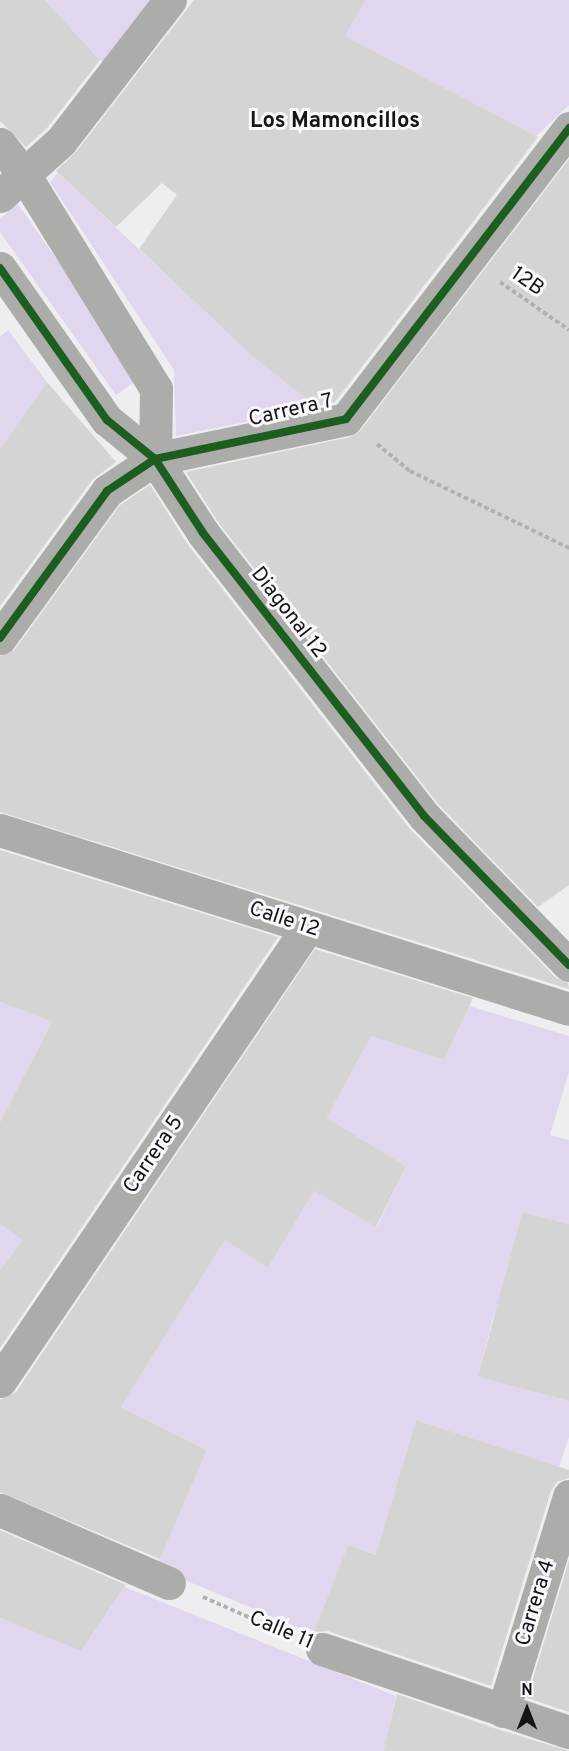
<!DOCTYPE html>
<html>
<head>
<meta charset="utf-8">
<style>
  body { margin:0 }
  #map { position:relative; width:569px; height:1751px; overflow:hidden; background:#eeedf0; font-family:Overpass,sans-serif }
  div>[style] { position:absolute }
  .green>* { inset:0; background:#e0d6ee }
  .building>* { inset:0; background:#d5d4d4 }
  .path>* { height:4px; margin-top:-2px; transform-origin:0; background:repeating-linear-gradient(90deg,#b1b1b1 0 4.5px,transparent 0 7.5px) }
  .minor>* { height:33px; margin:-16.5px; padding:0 16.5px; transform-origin:16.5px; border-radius:16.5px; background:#acacab }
  .cycleway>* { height:8px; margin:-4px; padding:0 4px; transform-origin:4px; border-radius:4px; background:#1b5e20 }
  span { translate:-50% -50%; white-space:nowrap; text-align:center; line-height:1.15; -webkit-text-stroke:6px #fbf9fe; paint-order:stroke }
  .street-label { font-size:21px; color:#161516 }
  .neighbourhood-label { font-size:22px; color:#161516; font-weight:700 }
  .north { position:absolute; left:497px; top:1679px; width:60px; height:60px; -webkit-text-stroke:4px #fbf9fe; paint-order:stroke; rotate:0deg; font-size:16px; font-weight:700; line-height:24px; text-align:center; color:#161516 }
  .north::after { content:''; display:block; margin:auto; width:21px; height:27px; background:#161516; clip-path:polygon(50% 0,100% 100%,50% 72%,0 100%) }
</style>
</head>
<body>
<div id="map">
  <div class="green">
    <i style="clip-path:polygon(45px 0,152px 0,104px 64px)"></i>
    <i style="clip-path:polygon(366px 0,569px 0,569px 105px,536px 136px,345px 36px)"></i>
    <i style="clip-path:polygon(58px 173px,253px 357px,318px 407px,176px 436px,174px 370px,50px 182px)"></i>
    <i style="clip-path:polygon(17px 203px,140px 378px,116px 395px,0 232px,0 219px)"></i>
    <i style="clip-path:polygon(8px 330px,47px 382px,0 449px,0 337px)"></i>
    <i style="clip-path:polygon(0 1002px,52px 1022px,0 1122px)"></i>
    <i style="clip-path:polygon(469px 1006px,569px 1036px,569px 1072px,550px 1135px,569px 1140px,569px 1224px,522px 1212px,505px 1276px,569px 1333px,494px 1314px,478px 1377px,569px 1401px,569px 1437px,559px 1467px,416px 1420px,391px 1505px,474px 1535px,456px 1583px,348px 1545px,314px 1634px,156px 1568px,207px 1450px,121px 1407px,225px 1240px,268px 1268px,314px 1191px,377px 1227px,406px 1166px,327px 1118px,371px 1036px,444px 1060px)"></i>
    <i style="clip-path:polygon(0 1224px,22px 1240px,0 1270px)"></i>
    <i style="clip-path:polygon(125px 1587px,396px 1696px,383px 1751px,0 1751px,0 1618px,81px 1651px)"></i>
  </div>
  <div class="building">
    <i style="clip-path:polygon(0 0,45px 0,100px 60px,47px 128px,26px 147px,0 121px)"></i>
    <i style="clip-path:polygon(194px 0,366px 0,345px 36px,538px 137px,335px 402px,316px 406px,253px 357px,139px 249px,177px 195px,162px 183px,116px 227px,56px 171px,76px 152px)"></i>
    <i style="clip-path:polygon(569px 159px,569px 885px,538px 907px,438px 804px,218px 522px,186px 472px,350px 437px,360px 431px)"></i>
    <i style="clip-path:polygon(47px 382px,116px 462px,92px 480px,0 606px,0 449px)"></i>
    <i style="clip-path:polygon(150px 485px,188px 545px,409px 828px,556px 978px,568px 983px,569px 989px,0 812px,0 656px,15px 649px,120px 505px)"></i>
    <i style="clip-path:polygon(0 850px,278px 937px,0 1348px,0 1270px,22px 1240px,0 1224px,0 1122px,52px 1022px,0 1002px)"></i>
    <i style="clip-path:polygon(315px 949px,473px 998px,444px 1060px,371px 1036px,327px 1118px,406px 1166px,376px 1227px,314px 1191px,268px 1268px,225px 1240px,121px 1407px,207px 1450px,160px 1559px,0 1492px,0 1400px,16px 1392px)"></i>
    <i style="clip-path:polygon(522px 1212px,569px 1224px,569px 1401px,478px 1377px)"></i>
    <i style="clip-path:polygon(416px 1420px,569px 1470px,569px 1478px,557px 1482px,551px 1491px,491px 1686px,328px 1631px,314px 1632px,348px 1545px,376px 1555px)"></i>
    <i style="clip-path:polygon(0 1530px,126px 1585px,81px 1651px,0 1618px)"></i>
    <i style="clip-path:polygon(569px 1560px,569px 1712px,527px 1698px)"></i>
    <i style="clip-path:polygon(397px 1694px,497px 1729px,569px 1751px,383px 1751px)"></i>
  </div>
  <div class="path">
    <i style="left:500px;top:282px;width:84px;rotate:34.8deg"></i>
    <i style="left:377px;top:444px;width:43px;rotate:39.3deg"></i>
    <i style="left:410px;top:471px;width:177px;rotate:25.8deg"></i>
    <i style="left:203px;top:1597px;width:92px;rotate:23.8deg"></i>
  </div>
  <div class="minor">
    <i style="left:0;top:144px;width:41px;rotate:52deg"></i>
    <i style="left:25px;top:176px;width:250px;rotate:58.4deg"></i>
    <i style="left:156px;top:389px;width:70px;rotate:90.8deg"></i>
    <i style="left:0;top:196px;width:82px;rotate:-42deg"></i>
    <i style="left:61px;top:141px;width:178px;rotate:-52.3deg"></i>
    <i style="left:0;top:268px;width:186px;rotate:54.9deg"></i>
    <i style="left:107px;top:420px;width:62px;rotate:39.1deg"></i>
    <i style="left:155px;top:459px;width:88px;rotate:57deg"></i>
    <i style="left:203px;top:533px;width:359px;rotate:52deg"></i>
    <i style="left:424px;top:816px;width:208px;rotate:45.8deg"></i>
    <i style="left:0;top:638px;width:182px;rotate:-53.9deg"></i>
    <i style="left:107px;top:491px;width:58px;rotate:-33.7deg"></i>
    <i style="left:155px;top:459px;width:195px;rotate:-11.8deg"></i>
    <i style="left:346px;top:419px;width:367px;rotate:-52.5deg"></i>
    <i style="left:0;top:830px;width:596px;rotate:17.46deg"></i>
    <i style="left:0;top:1381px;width:547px;rotate:-55.87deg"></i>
    <i style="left:0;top:1510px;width:184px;rotate:23.4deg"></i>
    <i style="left:322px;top:1649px;width:261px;rotate:18.6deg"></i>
    <i style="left:503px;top:1711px;width:225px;rotate:-72.9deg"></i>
  </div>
  <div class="cycleway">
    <i style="left:0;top:268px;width:186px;rotate:54.9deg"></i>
    <i style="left:107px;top:420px;width:62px;rotate:39.1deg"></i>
    <i style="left:155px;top:459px;width:88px;rotate:57deg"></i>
    <i style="left:203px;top:533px;width:359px;rotate:52deg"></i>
    <i style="left:424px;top:816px;width:208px;rotate:45.8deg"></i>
    <i style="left:0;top:638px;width:182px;rotate:-53.9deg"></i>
    <i style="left:107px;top:491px;width:58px;rotate:-33.7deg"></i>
    <i style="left:155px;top:459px;width:195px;rotate:-11.8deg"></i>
    <i style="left:346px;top:419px;width:367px;rotate:-52.5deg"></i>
  </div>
  <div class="street-label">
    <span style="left:527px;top:282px;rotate:35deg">12B</span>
    <span style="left:291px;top:411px;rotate:-13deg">Carrera 7</span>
    <span style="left:288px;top:613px;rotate:52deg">Diagonal 12</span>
    <span style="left:284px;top:920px;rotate:18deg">Calle 12</span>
    <span style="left:154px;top:1155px;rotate:-56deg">Carrera 5</span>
    <span style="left:536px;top:1603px;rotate:-73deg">Carrera 4</span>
    <span style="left:281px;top:1631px;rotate:23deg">Calle 11</span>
  </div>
  <div class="neighbourhood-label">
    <span style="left:335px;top:122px">Los Mamoncillos</span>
  </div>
  <div class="north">N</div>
</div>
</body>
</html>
